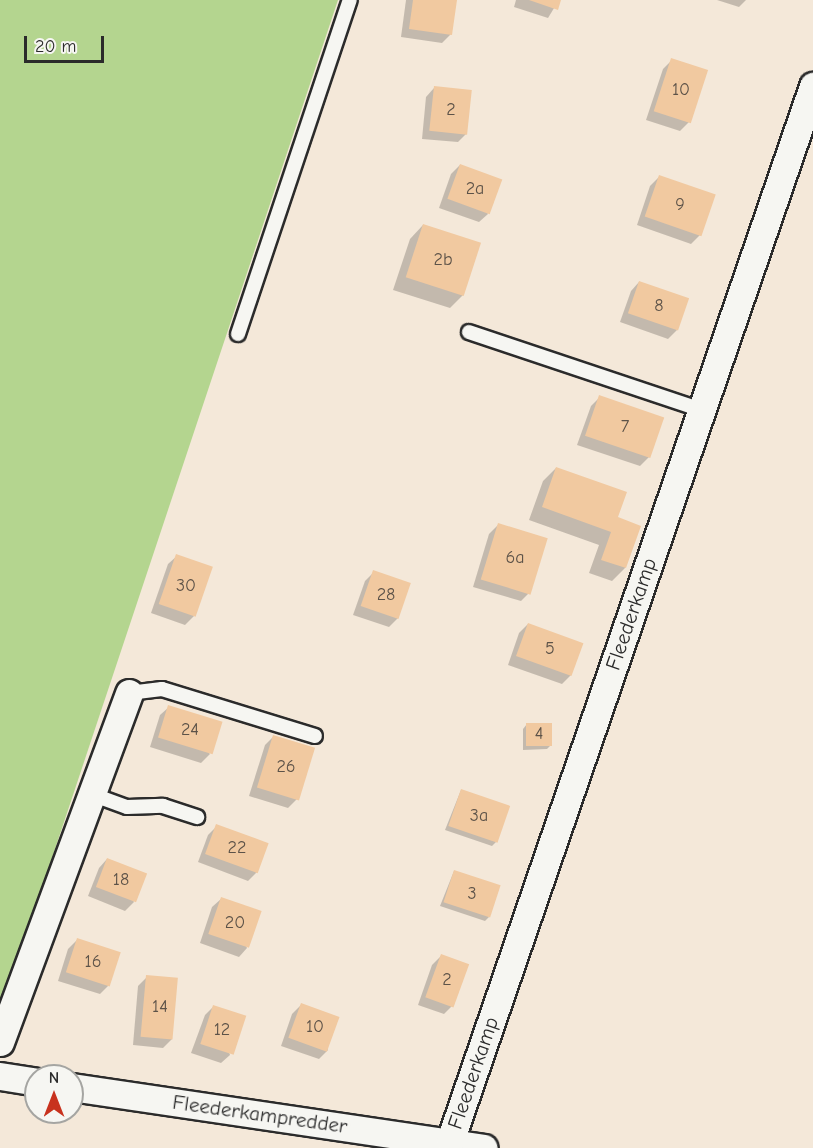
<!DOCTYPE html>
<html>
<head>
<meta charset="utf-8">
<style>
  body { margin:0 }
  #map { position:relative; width:813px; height:1148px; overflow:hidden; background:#f4e8d9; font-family:"Comic Neue",sans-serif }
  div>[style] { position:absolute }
  .green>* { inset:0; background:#b4d58f }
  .shadow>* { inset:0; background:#0003 }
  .building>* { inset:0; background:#f1c9a0; transform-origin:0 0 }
  .roads { filter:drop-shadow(2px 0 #2b2b2b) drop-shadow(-2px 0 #2b2b2b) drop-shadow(0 2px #2b2b2b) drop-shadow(0 -2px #2b2b2b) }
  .lane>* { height:14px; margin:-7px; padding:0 7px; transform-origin:7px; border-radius:7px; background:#f6f6f2 }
  .street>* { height:27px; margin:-13.5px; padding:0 13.5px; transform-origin:13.5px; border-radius:13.5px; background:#f6f6f2 }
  span { translate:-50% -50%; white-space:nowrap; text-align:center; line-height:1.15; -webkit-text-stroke:4.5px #f6f6f2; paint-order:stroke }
  .number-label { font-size:18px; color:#5c5248 }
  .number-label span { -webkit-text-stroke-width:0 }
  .street-label { font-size:21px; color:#2b2b2b }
  .north { position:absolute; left:24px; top:1064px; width:60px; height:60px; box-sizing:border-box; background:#f6f6f2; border:2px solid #a5a5a2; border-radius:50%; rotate:0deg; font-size:16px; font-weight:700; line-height:24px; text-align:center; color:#2b2b2b }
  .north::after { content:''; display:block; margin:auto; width:21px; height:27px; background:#c8321e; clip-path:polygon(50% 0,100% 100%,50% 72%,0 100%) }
  .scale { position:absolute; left:24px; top:36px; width:80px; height:27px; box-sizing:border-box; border:3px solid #2b2b2b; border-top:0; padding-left:8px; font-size:18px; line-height:21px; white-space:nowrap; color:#2b2b2b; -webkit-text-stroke:4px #f6f6f2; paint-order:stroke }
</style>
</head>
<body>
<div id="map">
  <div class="green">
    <i style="clip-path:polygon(0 0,338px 0,0 1014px)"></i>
  </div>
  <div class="shadow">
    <i style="clip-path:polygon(406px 0,456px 0,451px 34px,442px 43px,401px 37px)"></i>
    <i style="clip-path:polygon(516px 0,559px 0,548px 18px,514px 7px)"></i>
    <i style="clip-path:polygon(717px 0,746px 0,739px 7px)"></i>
    <i style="clip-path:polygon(672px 60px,689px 122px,680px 131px,646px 120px,663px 69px)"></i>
    <i style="clip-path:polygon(434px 88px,467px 133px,458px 142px,422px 139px,426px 97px)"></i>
    <i style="clip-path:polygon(460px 165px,488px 214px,479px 222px,439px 208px,451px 174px)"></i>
    <i style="clip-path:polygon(659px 177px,700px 235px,691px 244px,637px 225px,650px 186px)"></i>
    <i style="clip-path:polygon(423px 225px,463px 295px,450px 308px,393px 290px,410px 239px)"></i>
    <i style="clip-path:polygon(639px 282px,677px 330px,668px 339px,620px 322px,631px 291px)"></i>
    <i style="clip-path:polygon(600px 397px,649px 457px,640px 466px,577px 445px,591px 406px)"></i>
    <i style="clip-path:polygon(556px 468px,616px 518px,639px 527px,625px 568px,612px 581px,589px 573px,599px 545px,529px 520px,543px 481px)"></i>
    <i style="clip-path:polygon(498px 525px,530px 592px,521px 601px,473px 587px,489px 534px)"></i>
    <i style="clip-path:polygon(177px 556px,194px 616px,185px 625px,151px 613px,168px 564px)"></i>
    <i style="clip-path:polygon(374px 572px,398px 618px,389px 627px,353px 615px,365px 581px)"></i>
    <i style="clip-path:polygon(528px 624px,571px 675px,562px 684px,508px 665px,519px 633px)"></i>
    <i style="clip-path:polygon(169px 707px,210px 754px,201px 763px,150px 747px,160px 715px)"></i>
    <i style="clip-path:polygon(527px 724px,551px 745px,547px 749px,523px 750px,523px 729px)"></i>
    <i style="clip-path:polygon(273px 737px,297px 799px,288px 808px,249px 796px,265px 745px)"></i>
    <i style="clip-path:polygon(461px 790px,496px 842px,492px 846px,445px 830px)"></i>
    <i style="clip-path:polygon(217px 826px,257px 872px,248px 881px,198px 862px,208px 835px)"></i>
    <i style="clip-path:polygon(107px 859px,134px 902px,125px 911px,88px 896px,99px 868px)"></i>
    <i style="clip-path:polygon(454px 871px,489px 917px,485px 921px,440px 906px)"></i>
    <i style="clip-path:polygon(221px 899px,247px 948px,239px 957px,200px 943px,212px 907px)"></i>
    <i style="clip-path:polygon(77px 940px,109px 985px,100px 994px,58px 981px,68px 949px)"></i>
    <i style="clip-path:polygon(441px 956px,453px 1005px,444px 1014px,418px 1005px,432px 965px)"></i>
    <i style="clip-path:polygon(147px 977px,172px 1039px,163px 1048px,133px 1045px,138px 986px)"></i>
    <i style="clip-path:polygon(301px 1005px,328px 1050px,319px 1059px,281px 1046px,292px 1014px)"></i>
    <i style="clip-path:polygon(214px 1006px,230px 1055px,221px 1063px,191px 1053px,205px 1015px)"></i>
  </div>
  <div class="building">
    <i style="clip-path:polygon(413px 0,457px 0,452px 35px,409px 29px)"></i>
    <i style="clip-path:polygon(529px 0,561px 0,558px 10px)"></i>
    <i style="left:671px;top:58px;width:39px;height:56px;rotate:18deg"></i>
    <i style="left:434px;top:86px;width:38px;height:45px;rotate:6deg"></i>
    <i style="left:460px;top:164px;width:45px;height:37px;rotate:20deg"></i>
    <i style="left:659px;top:175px;width:60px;height:44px;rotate:19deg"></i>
    <i style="left:423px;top:224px;width:61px;height:56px;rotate:18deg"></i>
    <i style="left:639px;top:281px;width:53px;height:34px;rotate:19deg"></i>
    <i style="left:599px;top:395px;width:69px;height:43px;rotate:19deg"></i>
    <i style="clip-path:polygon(556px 467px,627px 492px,618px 517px,641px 526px,626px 568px,601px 560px,611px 532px,542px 507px)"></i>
    <i style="left:498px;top:523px;width:52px;height:59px;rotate:17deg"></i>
    <i style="left:176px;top:554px;width:39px;height:53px;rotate:19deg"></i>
    <i style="left:373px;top:570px;width:40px;height:38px;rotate:19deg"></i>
    <i style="left:528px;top:623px;width:59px;height:35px;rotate:20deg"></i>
    <i style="left:168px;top:705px;width:57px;height:34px;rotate:17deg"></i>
    <i style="left:526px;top:723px;width:26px;height:23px"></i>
    <i style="left:273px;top:735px;width:44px;height:55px;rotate:17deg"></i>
    <i style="left:461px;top:789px;width:52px;height:39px;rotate:19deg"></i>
    <i style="left:216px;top:824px;width:56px;height:32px;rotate:20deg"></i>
    <i style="left:107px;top:858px;width:43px;height:31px;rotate:21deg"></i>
    <i style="left:454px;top:870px;width:49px;height:34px;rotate:18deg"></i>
    <i style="left:221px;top:897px;width:43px;height:39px;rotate:19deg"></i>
    <i style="left:77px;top:938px;width:46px;height:36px;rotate:18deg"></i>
    <i style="left:441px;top:954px;width:30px;height:46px;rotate:20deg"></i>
    <i style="left:146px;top:975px;width:32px;height:62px;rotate:5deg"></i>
    <i style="left:301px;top:1003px;width:41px;height:37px;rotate:20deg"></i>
    <i style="left:213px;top:1005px;width:35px;height:41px;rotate:18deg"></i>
  </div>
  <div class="roads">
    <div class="lane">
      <i style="left:469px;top:332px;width:246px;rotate:18.5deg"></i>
      <i style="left:238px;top:334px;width:352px;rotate:-71.5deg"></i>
      <i style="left:129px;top:693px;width:33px;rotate:-7deg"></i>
      <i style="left:162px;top:689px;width:160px;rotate:17.1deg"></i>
      <i style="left:91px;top:794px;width:38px;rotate:20deg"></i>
      <i style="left:127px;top:807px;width:36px;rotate:-2deg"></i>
      <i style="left:163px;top:806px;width:36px;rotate:18deg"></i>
    </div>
    <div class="street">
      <i style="left:0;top:1042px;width:372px;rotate:-69.7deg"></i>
      <i style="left:0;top:1076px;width:36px;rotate:9deg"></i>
      <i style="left:72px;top:1087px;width:416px;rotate:8.4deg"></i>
      <i style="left:450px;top:1141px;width:1116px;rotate:-71.01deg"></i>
    </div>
  </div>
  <div class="number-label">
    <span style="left:681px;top:90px">10</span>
    <span style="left:451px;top:110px">2</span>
    <span style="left:475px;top:189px">2a</span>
    <span style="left:680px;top:205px">9</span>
    <span style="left:443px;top:260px">2b</span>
    <span style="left:659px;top:306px">8</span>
    <span style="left:625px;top:427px">7</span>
    <span style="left:515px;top:558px">6a</span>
    <span style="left:186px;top:586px">30</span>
    <span style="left:386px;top:595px">28</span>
    <span style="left:550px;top:649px">5</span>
    <span style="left:190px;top:730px">24</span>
    <span style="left:539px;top:734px">4</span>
    <span style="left:286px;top:767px">26</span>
    <span style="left:479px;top:816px">3a</span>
    <span style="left:237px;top:848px">22</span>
    <span style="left:121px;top:880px">18</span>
    <span style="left:472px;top:894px">3</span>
    <span style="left:235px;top:923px">20</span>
    <span style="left:93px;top:962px">16</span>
    <span style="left:447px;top:980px">2</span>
    <span style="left:160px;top:1007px">14</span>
    <span style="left:315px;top:1027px">10</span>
    <span style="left:222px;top:1030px">12</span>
  </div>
  <div class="street-label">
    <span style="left:631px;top:614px;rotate:-71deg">Fleederkamp</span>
    <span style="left:473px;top:1073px;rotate:-71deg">Fleederkamp</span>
    <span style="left:260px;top:1114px;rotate:8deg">Fleederkampredder</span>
  </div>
  <div class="north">N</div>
  <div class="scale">20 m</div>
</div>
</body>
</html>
